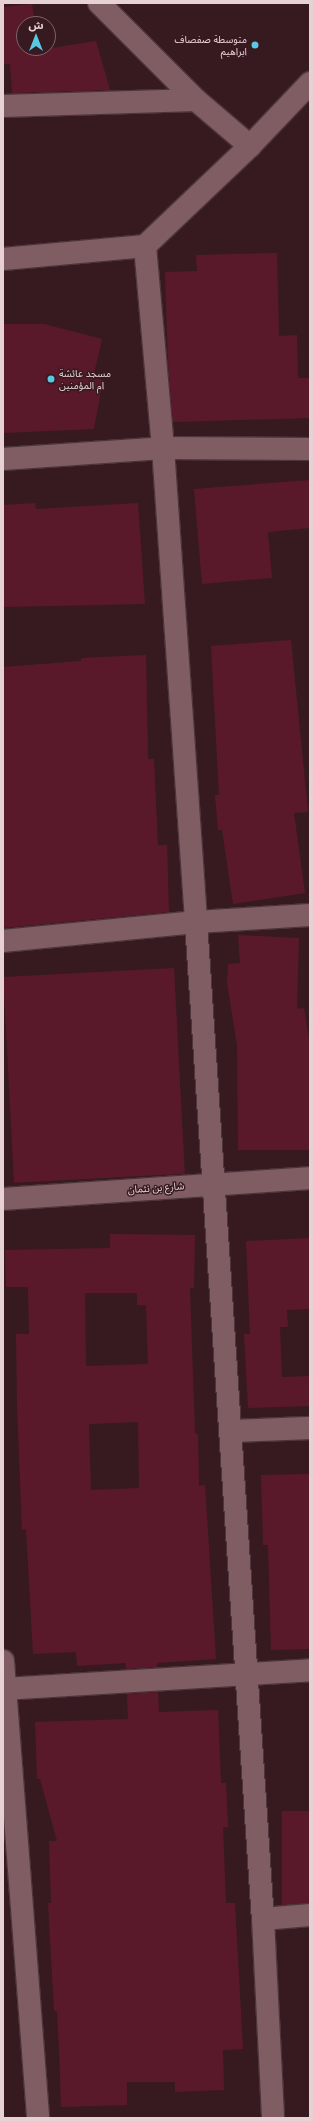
<!DOCTYPE html>
<html>
<head>
<meta charset="utf-8">
<style>
  body { margin:0 }
  #map { position:relative; width:313px; height:2121px; overflow:hidden; background:#371a20; font-family:"PT Sans","Noto Sans Arabic",sans-serif }
  div>[style] { position:absolute }
  .building>* { inset:0; background:#5a192b; transform-origin:0 0 }
  .roads { filter:drop-shadow(1px 0 #4d353b) drop-shadow(-1px 0 #4d353b) drop-shadow(0 1px #4d353b) drop-shadow(0 -1px #4d353b) }
  .minor>* { height:22px; margin:-11px; padding:0 11px; transform-origin:11px; border-radius:11px; background:#7f5d63 }
  .dots>* { width:11px; height:11px; translate:-50% -50%; box-sizing:border-box; border:2px solid #371a20; border-radius:50% }
  span { translate:-50% -50%; white-space:nowrap; text-align:center; line-height:1.15; -webkit-text-stroke:3px #371a20; paint-order:stroke }
  .poi-label { font-size:10px; color:#e6d2d5 }
  .right { translate:-100% -50%; text-align:right }
  .left { translate:0 -50%; text-align:left }
  .street-label { font-size:10px; color:#e6d2d5 }
  .frame { position:absolute; inset:0; border:4px solid #e6d2d5; pointer-events:none }
  .north { position:absolute; left:16px; top:16px; width:40px; height:40px; box-sizing:border-box; background:#371a20; border:1px solid #7d6468; border-radius:50%; rotate:0deg; font-size:11px; font-weight:700; line-height:16px; text-align:center; color:#e6d2d5 }
  .north::after { content:''; display:block; margin:auto; width:14px; height:18px; background:#57c9e2; clip-path:polygon(50% 0,100% 100%,50% 72%,0 100%) }
</style>
</head>
<body>
<div id="map">
  <div class="building">
    <i style="clip-path:polygon(32px 4px,35px 24px,24px 24px,24px 48px,48px 48px,49px 24px,52px 48px,96px 41px,110px 90px,12px 93px,10px 64px,3px 64px,3px 7px)"></i>
    <i style="clip-path:polygon(277px 253px,279px 336px,297px 335px,298px 378px,310px 378px,310px 418px,173px 422px,168px 363px,165px 272px,197px 271px,196px 255px)"></i>
    <i style="clip-path:polygon(3px 324px,44px 324px,102px 339px,93px 378px,103px 380px,94px 429px,3px 433px)"></i>
    <i style="clip-path:polygon(310px 480px,310px 528px,268px 532px,272px 578px,202px 584px,194px 489px)"></i>
    <i style="clip-path:polygon(35px 503px,36px 509px,138px 503px,145px 604px,3px 607px,3px 505px)"></i>
    <i style="clip-path:polygon(291px 640px,308px 812px,294px 813px,305px 893px,233px 904px,222px 830px,218px 830px,215px 795px,219px 795px,211px 646px)"></i>
    <i style="clip-path:polygon(146px 655px,148px 759px,154px 759px,158px 845px,167px 845px,169px 912px,3px 928px,3px 667px,81px 661px,81px 658px)"></i>
    <i style="clip-path:polygon(238px 935px,299px 938px,297px 1009px,304px 1008px,310px 1045px,310px 1150px,238px 1150px,237px 1045px,227px 983px,228px 964px,240px 963px)"></i>
    <i style="left:174px;top:968px;width:206px;height:171px;rotate:87deg"></i>
    <i style="clip-path:polygon(evenodd,110px 1234px,195px 1235px,194px 1288px,190px 1288px,195px 1434px,198px 1434px,199px 1486px,205px 1485px,216px 1659px,157px 1663px,157px 1667px,126px 1669px,125px 1663px,77px 1666px,76px 1652px,33px 1654px,26px 1529px,22px 1530px,17px 1405px,16px 1334px,29px 1334px,28px 1287px,6px 1287px,5px 1250px,110px 1248px,110px 1234px,85px 1293px,137px 1293px,137px 1305px,146px 1305px,148px 1364px,86px 1366px,85px 1293px,110px 1234px,138px 1422px,139px 1488px,91px 1490px,89px 1424px,138px 1422px)"></i>
    <i style="clip-path:polygon(310px 1238px,310px 1309px,287px 1310px,288px 1327px,280px 1327px,282px 1377px,310px 1376px,310px 1406px,248px 1408px,244px 1334px,250px 1334px,246px 1241px)"></i>
    <i style="clip-path:polygon(310px 1474px,310px 1649px,271px 1650px,268px 1545px,263px 1545px,261px 1475px)"></i>
    <i style="clip-path:polygon(158px 1692px,159px 1712px,218px 1710px,221px 1783px,226px 1783px,228px 1827px,223px 1827px,226px 1903px,235px 1903px,243px 2049px,223px 2050px,224px 2090px,175px 2092px,175px 2082px,127px 2082px,127px 2105px,61px 2107px,59px 2048px,57px 2011px,54px 2011px,48px 1903px,51px 1903px,49px 1841px,57px 1841px,40px 1779px,37px 1779px,35px 1722px,128px 1719px,127px 1694px)"></i>
    <i style="left:282px;top:1811px;width:28px;height:94px"></i>
  </div>
  <div class="roads">
    <div class="minor">
      <i style="left:99px;top:3px;width:137px;rotate:45deg"></i>
      <i style="left:196px;top:100px;width:71px;rotate:40.4deg"></i>
      <i style="left:3px;top:106px;width:193px;rotate:-1.8deg"></i>
      <i style="left:145px;top:246px;width:203px;rotate:84.9deg"></i>
      <i style="left:163px;top:448px;width:475px;rotate:86deg"></i>
      <i style="left:196px;top:922px;width:999px;rotate:86.16deg"></i>
      <i style="left:263px;top:1919px;width:199px;rotate:87.1deg"></i>
      <i style="left:3px;top:259px;width:143px;rotate:-5.2deg"></i>
      <i style="left:145px;top:246px;width:145px;rotate:-43.6deg"></i>
      <i style="left:250px;top:146px;width:87px;rotate:-46.4deg"></i>
      <i style="left:3px;top:459px;width:160px;rotate:-3.9deg"></i>
      <i style="left:163px;top:448px;width:147px;rotate:0.4deg"></i>
      <i style="left:3px;top:941px;width:194px;rotate:-5.6deg"></i>
      <i style="left:196px;top:922px;width:114px;rotate:-3.5deg"></i>
      <i style="left:3px;top:1199px;width:308px;rotate:-3.9deg"></i>
      <i style="left:231px;top:1431px;width:79px;rotate:-2.2deg"></i>
      <i style="left:3px;top:1661px;width:458px;rotate:85.6deg"></i>
      <i style="left:3px;top:1689px;width:308px;rotate:-3.5deg"></i>
      <i style="left:263px;top:1919px;width:47px;rotate:-4.9deg"></i>
    </div>
  </div>
  <div class="dots">
    <i style="left:255px;top:45px;background:#57c9e2"></i>
    <i style="left:51px;top:379px;background:#57c9e2"></i>
  </div>
  <div class="poi-label">
    <span class="right" style="left:247px;top:45px">متوسطة صفصاف<br>ابراهيم</span>
    <span class="left" style="left:59px;top:379px">مسجد عائشة<br>ام المؤمنين</span>
  </div>
  <div class="street-label">
    <span style="left:156px;top:1188px;rotate:-4deg">شارع بن نثمان</span>
  </div>
  <div class="frame"></div>
  <div class="north">ش</div>
</div>
</body>
</html>
